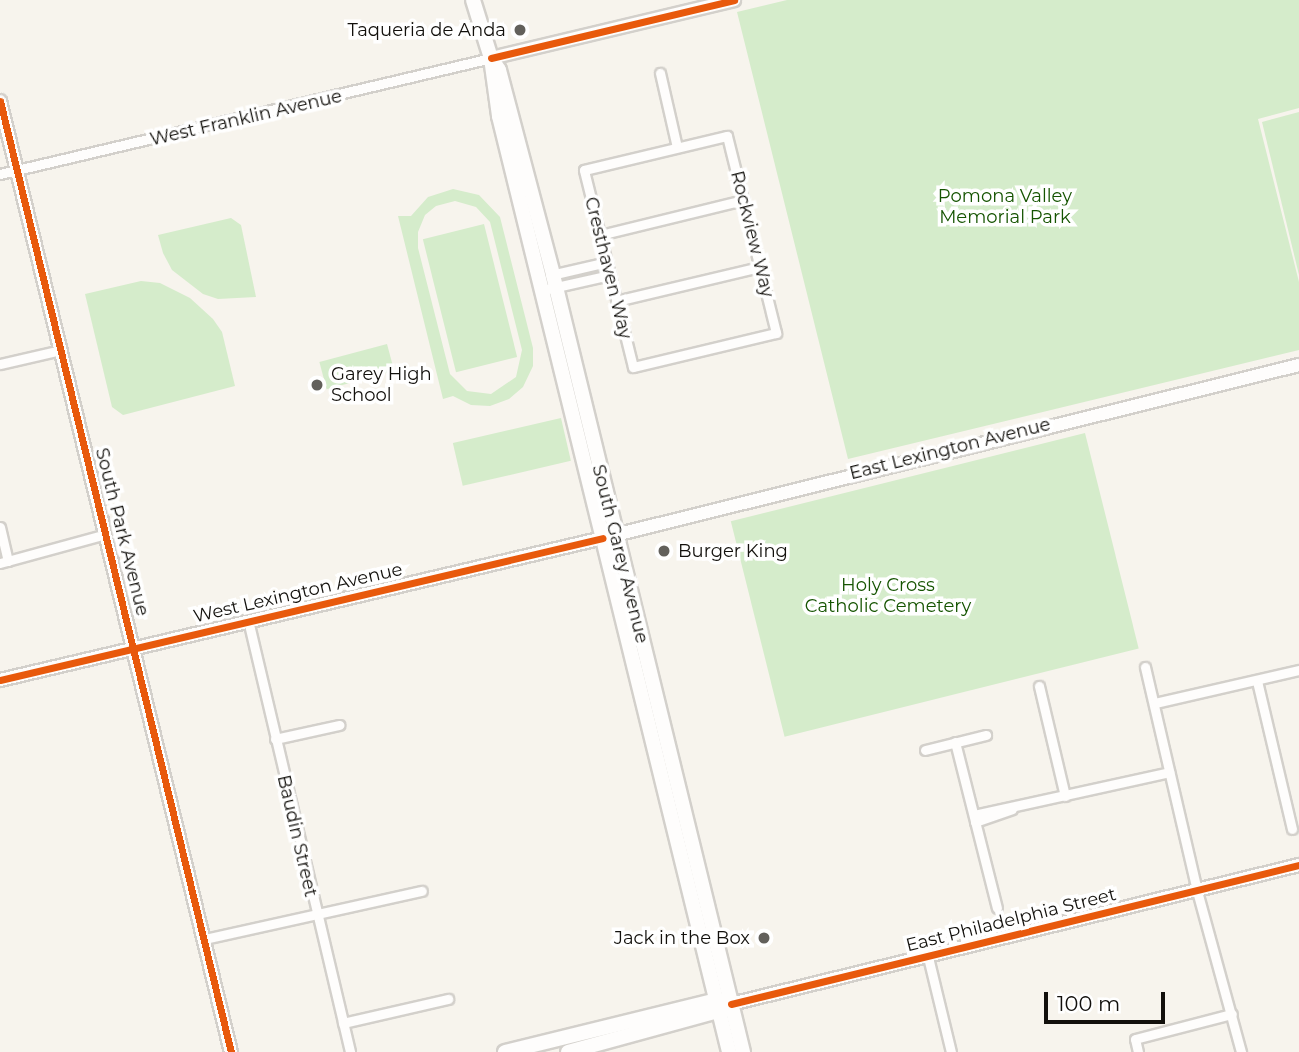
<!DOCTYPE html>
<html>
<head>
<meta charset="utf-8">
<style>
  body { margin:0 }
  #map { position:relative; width:1299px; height:1052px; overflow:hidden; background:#f7f4ed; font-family:Montserrat,sans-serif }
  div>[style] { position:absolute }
  .green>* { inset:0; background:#d5eccb; transform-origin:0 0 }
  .roads { filter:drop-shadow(2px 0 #d3d0cb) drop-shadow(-2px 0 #d3d0cb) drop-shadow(0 2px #d3d0cb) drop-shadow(0 -2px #d3d0cb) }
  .street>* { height:9px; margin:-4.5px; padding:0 4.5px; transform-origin:4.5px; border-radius:4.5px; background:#fefdfc }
  .secondary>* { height:12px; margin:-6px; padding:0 6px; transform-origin:6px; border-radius:6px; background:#fefdfc }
  .primary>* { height:14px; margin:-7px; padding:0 7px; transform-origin:7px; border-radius:7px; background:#fefdfc }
  .cycleway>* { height:7px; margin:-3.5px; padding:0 3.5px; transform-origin:3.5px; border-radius:3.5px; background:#e8590c }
  .dots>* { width:19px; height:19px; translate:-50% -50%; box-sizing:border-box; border:4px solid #fff; border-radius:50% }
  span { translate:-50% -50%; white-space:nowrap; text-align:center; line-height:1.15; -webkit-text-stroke:7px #fff; paint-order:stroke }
  .poi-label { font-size:18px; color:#12100c }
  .right { translate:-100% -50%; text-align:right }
  .left { translate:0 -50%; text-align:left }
  .street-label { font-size:18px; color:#12100c }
  .park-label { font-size:18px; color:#155401 }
  .scale { position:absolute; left:1044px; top:992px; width:121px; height:32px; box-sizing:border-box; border:4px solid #12100c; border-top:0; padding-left:9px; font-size:21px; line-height:24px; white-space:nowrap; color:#12100c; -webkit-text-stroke:5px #fff; paint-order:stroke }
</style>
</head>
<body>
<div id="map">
  <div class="green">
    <i style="clip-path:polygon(787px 0,1299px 0,1299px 108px,1258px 119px,1299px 282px,1299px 350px,848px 459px,737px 12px)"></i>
    <i style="clip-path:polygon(1299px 112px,1299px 275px,1262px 122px)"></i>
    <i style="clip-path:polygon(evenodd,453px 189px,479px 195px,500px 217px,533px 348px,533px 366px,523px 387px,509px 399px,490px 406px,471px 405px,453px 396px,443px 399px,398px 216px,411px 216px,428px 197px,453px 189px,455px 201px,476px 207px,490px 222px,522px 350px,516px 377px,491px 394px,467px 391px,450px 374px,418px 248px,418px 232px,425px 215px,436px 206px,455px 201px)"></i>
    <i style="clip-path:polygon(231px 218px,241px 225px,256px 297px,218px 299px,203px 294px,172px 270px,163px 253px,158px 235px)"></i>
    <i style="left:484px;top:224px;width:137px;height:63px;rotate:76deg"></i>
    <i style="clip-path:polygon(141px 281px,160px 283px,190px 298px,213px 319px,222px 332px,235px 386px,123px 415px,112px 407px,85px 294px)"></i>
    <i style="left:387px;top:344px;width:28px;height:70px;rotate:75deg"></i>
    <i style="left:561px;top:418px;width:44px;height:111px;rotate:77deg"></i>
    <i style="left:1085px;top:433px;width:222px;height:365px;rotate:76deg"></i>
  </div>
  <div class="roads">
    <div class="street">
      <i style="left:660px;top:73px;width:76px;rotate:77.1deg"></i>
      <i style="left:727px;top:136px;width:203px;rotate:76deg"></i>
      <i style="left:776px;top:333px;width:147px;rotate:166.6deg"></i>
      <i style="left:633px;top:367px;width:203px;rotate:-104deg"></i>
      <i style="left:584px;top:170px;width:147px;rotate:-13.4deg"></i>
      <i style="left:0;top:174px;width:505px;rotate:-13.29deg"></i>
      <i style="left:600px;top:235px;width:148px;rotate:-13.7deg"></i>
      <i style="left:551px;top:275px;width:57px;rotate:-13.1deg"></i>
      <i style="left:543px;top:290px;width:69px;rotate:-12.6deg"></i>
      <i style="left:616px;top:301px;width:148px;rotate:-13.3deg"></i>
      <i style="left:0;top:364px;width:63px;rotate:-12.9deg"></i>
      <i style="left:0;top:527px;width:35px;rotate:77deg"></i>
      <i style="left:0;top:563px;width:110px;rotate:-15.3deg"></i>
      <i style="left:248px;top:620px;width:444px;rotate:76.7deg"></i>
      <i style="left:1145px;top:667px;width:230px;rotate:76.9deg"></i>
      <i style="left:1197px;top:891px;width:167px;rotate:74.7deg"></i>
      <i style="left:1257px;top:681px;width:152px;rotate:76.7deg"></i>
      <i style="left:1039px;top:686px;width:113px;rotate:76.7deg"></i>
      <i style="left:1155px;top:703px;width:148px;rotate:-12.9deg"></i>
      <i style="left:275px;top:739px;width:66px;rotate:-12.3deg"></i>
      <i style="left:955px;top:742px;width:171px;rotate:75.8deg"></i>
      <i style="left:925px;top:750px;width:63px;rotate:-13.8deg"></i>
      <i style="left:974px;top:815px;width:200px;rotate:-12.4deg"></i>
      <i style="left:975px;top:822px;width:39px;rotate:-19deg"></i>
      <i style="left:205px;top:939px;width:222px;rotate:-12.5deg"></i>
      <i style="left:928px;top:957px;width:98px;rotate:76.4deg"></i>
      <i style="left:343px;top:1023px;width:108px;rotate:-12.9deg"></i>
      <i style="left:1138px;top:1052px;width:13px;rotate:-103deg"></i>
      <i style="left:1135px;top:1039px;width:100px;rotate:-14.5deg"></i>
    </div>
    <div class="secondary">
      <i style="left:491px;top:58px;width:250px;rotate:-13.4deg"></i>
      <i style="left:0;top:101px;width:979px;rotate:76.35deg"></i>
      <i style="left:0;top:680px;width:619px;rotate:-13.25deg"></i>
      <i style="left:603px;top:538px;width:717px;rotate:-13.96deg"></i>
      <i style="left:731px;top:1004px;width:585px;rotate:-13.75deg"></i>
    </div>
    <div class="primary">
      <i style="left:473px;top:0;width:61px;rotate:72.8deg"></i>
      <i style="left:491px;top:58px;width:59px;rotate:82.1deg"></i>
      <i style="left:499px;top:116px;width:964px;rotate:76.19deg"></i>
      <i style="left:491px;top:58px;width:14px;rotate:56deg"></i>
      <i style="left:499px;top:70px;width:212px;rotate:75.2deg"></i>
      <i style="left:553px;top:275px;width:800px;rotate:76.26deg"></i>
      <i style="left:505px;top:1052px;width:217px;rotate:-13.8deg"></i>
      <i style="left:716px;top:1000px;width:9px;rotate:18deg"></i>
      <i style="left:568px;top:1052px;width:163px;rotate:-15.3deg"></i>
    </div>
  </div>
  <div class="cycleway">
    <i style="left:491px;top:58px;width:250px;rotate:-13.4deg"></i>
    <i style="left:0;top:101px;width:979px;rotate:76.35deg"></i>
    <i style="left:0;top:680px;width:619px;rotate:-13.25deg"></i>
    <i style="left:731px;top:1004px;width:585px;rotate:-13.75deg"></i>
  </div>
  <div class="dots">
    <i style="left:520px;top:30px;background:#62605b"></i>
    <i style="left:317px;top:385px;background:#62605b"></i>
    <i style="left:664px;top:551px;background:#62605b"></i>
    <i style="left:764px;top:938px;background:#62605b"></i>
  </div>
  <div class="poi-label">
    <span class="right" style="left:506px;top:30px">Taqueria de Anda</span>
    <span class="left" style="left:331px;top:385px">Garey High<br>School</span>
    <span class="left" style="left:678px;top:551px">Burger King</span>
    <span class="right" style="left:750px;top:938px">Jack in the Box</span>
  </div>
  <div class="street-label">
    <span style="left:246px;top:118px;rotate:-13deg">West Franklin Avenue</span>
    <span style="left:752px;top:234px;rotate:76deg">Rockview Way</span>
    <span style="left:608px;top:268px;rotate:76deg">Cresthaven Way</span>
    <span style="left:950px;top:449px;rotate:-14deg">East Lexington Avenue</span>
    <span style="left:122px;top:532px;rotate:76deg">South Park Avenue</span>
    <span style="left:620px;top:554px;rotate:76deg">South Garey Avenue</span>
    <span style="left:298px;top:593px;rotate:-13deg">West Lexington Avenue</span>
    <span style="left:297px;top:836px;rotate:77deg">Baudin Street</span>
    <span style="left:1011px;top:920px;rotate:-14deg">East Philadelphia Street</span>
  </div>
  <div class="park-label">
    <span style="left:1005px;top:207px">Pomona Valley<br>Memorial Park</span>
    <span style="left:888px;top:596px">Holy Cross<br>Catholic Cemetery</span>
  </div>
  <div class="scale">100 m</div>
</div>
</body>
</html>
